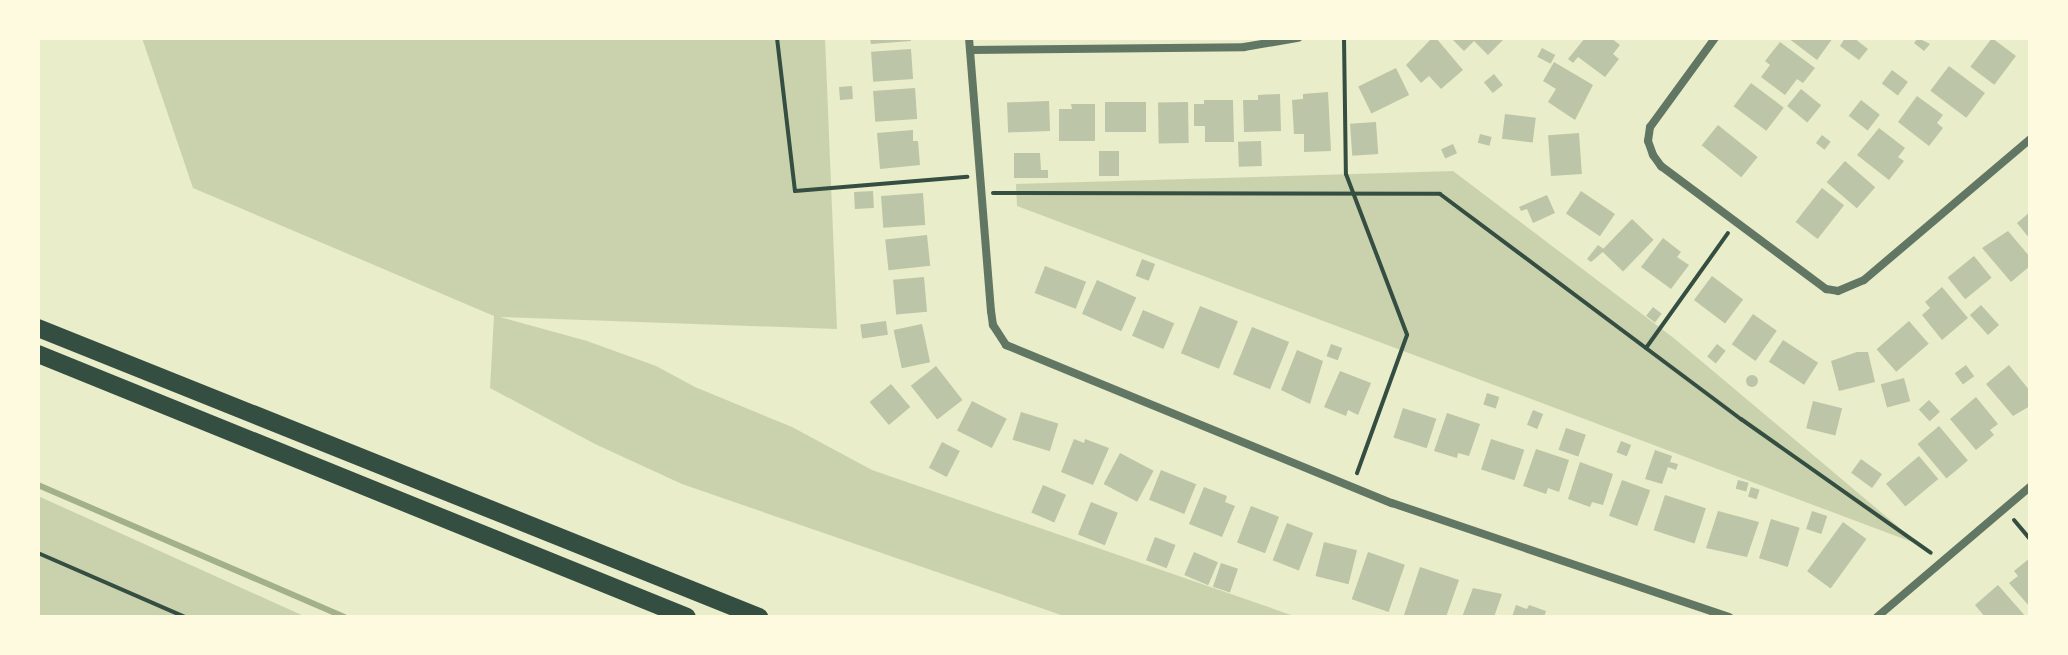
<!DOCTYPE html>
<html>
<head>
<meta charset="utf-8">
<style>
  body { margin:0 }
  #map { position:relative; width:2068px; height:655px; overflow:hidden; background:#e9edc9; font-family:"Golos Text",sans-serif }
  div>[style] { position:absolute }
  .green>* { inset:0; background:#cad2ad }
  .stream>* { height:6px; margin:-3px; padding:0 3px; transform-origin:3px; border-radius:3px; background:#a3b18a }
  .building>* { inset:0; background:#bcc5a7; transform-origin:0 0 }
  .round { border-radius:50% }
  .path>* { height:4px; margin:-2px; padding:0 2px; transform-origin:2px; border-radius:2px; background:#344e41 }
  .minor>* { height:8px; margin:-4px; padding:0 4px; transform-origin:4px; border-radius:4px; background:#617663 }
  .trunk>* { height:18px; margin:-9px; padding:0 9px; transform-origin:9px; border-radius:9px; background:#344e41 }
  span { translate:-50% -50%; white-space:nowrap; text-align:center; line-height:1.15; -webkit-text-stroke:8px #fefae0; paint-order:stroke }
  .frame { position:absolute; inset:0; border:40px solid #fefae0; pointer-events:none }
</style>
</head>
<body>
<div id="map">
  <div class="green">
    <i style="clip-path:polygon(142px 38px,825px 38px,837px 329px,500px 317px,587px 341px,656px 366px,695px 387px,792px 427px,872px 470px,1297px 617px,1067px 617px,682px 484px,595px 444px,490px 388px,494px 316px,193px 188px)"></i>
    <i style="clip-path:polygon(1453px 171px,1675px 339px,1920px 545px,1017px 206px,1016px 184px)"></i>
    <i style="clip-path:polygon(38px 496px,306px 617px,38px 617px)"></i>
  </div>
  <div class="stream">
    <i style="left:38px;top:485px;width:333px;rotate:23.3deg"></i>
  </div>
  <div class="building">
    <i style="clip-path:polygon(870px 38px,911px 38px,911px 41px,871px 44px)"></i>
    <i style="clip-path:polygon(1432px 38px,1436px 38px,1463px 70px,1441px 89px,1429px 76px,1421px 83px,1406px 65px)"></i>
    <i style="clip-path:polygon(1451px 38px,1505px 38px,1488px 55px,1474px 41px,1464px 51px)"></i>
    <i style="clip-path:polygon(1585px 38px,1611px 38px,1620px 45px,1613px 54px,1619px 59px,1605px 77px,1578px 57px,1573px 63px,1568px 59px)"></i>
    <i style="clip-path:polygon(1788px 38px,1833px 38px,1817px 60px)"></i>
    <i style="clip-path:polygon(1845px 38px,1854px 38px,1868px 49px,1859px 60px,1840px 46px)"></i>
    <i style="clip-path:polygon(1918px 38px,1930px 44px,1924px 51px,1914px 43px)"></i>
    <i style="left:1992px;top:38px;width:30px;height:36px;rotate:37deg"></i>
    <i style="clip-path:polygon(1780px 42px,1815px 68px,1803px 83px,1797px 79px,1785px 95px,1761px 77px,1770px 65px,1765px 61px)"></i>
    <i style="left:1542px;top:48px;width:15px;height:10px;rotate:28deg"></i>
    <i style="left:911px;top:49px;width:30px;height:40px;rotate:86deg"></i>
    <i style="clip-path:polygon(1554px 62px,1593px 85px,1575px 120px,1548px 102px,1556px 89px,1543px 81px)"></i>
    <i style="left:1949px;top:66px;width:45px;height:31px;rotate:37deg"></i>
    <i style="left:1396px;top:68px;width:30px;height:42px;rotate:64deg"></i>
    <i style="left:1892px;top:70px;width:20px;height:17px;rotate:37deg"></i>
    <i style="left:1494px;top:74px;width:14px;height:13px;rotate:51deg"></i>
    <i style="left:1751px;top:83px;width:41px;height:29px;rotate:37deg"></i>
    <i style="left:852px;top:86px;width:13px;height:13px;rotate:86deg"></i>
    <i style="left:915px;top:88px;width:31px;height:42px;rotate:86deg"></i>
    <i style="left:1801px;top:89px;width:26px;height:22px;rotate:39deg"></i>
    <i style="clip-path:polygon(1328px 92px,1331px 151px,1304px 152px,1304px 134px,1294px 134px,1292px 100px,1303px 99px,1303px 94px)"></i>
    <i style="clip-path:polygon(1280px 94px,1281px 131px,1244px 132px,1243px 100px,1258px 100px,1258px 95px)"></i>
    <i style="clip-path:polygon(1917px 96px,1943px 115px,1937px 123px,1943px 128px,1929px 146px,1898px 122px)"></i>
    <i style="clip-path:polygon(1204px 100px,1233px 100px,1234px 142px,1205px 142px,1205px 126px,1194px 126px,1194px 104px,1204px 104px)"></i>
    <i style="left:1861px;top:100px;width:24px;height:20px;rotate:38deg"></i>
    <i style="left:1049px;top:101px;width:30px;height:42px;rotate:88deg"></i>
    <i style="left:1146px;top:102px;width:30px;height:41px;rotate:90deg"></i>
    <i style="left:1188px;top:102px;width:41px;height:30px;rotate:89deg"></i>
    <i style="clip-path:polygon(1071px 104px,1095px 104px,1095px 141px,1059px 141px,1059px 109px,1072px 109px)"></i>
    <i style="left:1505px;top:114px;width:31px;height:25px;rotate:7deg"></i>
    <i style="left:1376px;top:122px;width:32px;height:26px;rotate:86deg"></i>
    <i style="left:1718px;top:125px;width:51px;height:26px;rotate:39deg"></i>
    <i style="clip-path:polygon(1879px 128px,1905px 148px,1898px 157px,1904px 161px,1889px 180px,1857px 155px)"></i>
    <i style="clip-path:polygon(913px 130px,913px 141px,918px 141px,920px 165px,880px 169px,877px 133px)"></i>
    <i style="left:1579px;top:133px;width:41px;height:31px;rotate:86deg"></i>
    <i style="left:1480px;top:134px;width:12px;height:9px;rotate:14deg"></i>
    <i style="left:1822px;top:135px;width:11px;height:10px;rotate:38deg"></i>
    <i style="left:1261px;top:141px;width:25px;height:23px;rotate:88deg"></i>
    <i style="left:1453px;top:144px;width:10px;height:13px;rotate:66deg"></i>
    <i style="left:1119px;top:151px;width:25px;height:20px;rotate:90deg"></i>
    <i style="clip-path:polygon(1014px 153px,1040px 153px,1041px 170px,1048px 170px,1048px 178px,1014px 178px)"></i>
    <i style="left:1845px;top:161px;width:40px;height:28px;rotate:41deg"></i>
    <i style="left:1822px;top:188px;width:28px;height:43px;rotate:38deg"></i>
    <i style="left:873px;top:191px;width:17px;height:19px;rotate:87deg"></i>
    <i style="left:1581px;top:191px;width:41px;height:27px;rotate:34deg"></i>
    <i style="left:923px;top:193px;width:32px;height:42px;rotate:86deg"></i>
    <i style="clip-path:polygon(1547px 195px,1555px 213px,1533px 223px,1527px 209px,1521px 211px,1519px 207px)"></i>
    <i style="clip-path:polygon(2030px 212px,2030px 239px,2017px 223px)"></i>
    <i style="left:1632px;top:219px;width:30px;height:44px;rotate:44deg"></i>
    <i style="clip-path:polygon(2008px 231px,2030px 257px,2030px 266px,2011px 282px,1982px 248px)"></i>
    <i style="left:927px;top:235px;width:31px;height:42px;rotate:84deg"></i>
    <i style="clip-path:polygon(1663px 238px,1681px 252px,1677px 257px,1689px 265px,1671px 289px,1641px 267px)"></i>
    <i style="clip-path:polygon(1598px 245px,1605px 250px,1591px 262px,1587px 259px)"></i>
    <i style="left:1974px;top:256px;width:28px;height:34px;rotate:51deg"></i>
    <i style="left:1142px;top:259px;width:14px;height:18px;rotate:21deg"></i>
    <i style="left:1045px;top:266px;width:44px;height:29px;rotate:21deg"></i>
    <i style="left:1712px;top:276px;width:39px;height:30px;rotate:37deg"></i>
    <i style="left:924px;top:277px;width:35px;height:31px;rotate:85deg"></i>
    <i style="left:1097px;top:280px;width:43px;height:37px;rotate:24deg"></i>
    <i style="clip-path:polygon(1942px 287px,1968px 318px,1942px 340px,1922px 315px,1930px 308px,1925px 302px)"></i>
    <i style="left:1981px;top:305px;width:27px;height:15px;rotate:48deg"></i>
    <i style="left:1200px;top:306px;width:41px;height:51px;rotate:22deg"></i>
    <i style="left:1653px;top:307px;width:11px;height:11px;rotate:38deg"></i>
    <i style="left:1143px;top:310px;width:34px;height:28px;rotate:23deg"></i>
    <i style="left:1753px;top:314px;width:29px;height:37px;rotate:35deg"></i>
    <i style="left:886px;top:321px;width:14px;height:26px;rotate:82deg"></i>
    <i style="left:1909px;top:321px;width:30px;height:43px;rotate:49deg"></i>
    <i style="left:922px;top:324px;width:39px;height:29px;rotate:78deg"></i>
    <i style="left:1252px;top:327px;width:40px;height:51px;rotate:22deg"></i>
    <i style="left:1783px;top:340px;width:42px;height:26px;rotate:33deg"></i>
    <i style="left:1331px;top:344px;width:12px;height:13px;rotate:20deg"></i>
    <i style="left:1717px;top:344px;width:11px;height:16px;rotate:38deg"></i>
    <i style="clip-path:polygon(1297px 350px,1323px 361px,1310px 404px,1281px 390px)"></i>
    <i style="clip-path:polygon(1857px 352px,1868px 352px,1875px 382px,1839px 391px,1831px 361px)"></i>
    <i style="left:1966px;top:365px;width:14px;height:14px;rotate:54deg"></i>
    <i style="clip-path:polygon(2009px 365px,2030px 391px,2030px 406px,2013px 416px,1986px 384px)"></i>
    <i style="left:936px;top:366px;width:43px;height:32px;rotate:52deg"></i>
    <i style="clip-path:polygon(1340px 371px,1371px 383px,1358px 415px,1348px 410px,1346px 416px,1324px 407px)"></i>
    <i class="round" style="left:1746px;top:375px;width:12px;height:12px"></i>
    <i style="left:1904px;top:378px;width:24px;height:24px;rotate:75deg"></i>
    <i style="left:891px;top:384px;width:30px;height:28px;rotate:50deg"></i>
    <i style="left:1487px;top:393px;width:13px;height:12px;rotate:18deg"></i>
    <i style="clip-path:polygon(1976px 397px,1998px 424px,1990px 430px,1994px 435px,1976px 450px,1950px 419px)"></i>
    <i style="left:1929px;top:400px;width:16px;height:14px;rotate:47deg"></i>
    <i style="left:972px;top:401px;width:39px;height:33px;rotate:27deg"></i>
    <i style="left:1813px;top:401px;width:30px;height:28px;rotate:14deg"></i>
    <i style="left:1403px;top:408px;width:35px;height:31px;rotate:18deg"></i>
    <i style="left:1533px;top:410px;width:11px;height:16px;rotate:22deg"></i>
    <i style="left:1021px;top:412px;width:39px;height:29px;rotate:17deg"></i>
    <i style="clip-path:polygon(1447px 413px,1480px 424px,1469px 456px,1458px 453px,1457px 458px,1434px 451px)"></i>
    <i style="left:1939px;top:426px;width:45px;height:28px;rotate:50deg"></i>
    <i style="left:1566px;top:428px;width:21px;height:23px;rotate:19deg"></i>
    <i style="clip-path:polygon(1074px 439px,1084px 443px,1085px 439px,1109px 448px,1093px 485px,1061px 472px)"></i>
    <i style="left:1491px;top:439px;width:35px;height:32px;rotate:18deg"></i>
    <i style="left:1621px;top:441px;width:11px;height:12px;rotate:22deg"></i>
    <i style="left:942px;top:442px;width:20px;height:29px;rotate:27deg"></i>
    <i style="clip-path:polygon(1536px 449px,1569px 460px,1559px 492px,1548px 488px,1546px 494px,1523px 486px)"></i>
    <i style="clip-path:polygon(1655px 450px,1672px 456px,1670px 462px,1678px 464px,1676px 470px,1668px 467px,1662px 484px,1645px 479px)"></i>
    <i style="left:1120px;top:453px;width:38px;height:35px;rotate:28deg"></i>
    <i style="left:1919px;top:456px;width:30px;height:43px;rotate:50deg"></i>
    <i style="left:1861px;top:459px;width:26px;height:17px;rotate:36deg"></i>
    <i style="clip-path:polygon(1580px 462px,1613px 474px,1603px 505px,1592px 502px,1590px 507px,1568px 499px)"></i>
    <i style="left:1161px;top:470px;width:38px;height:32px;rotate:22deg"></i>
    <i style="left:1622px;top:480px;width:30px;height:38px;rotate:20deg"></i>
    <i style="left:1738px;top:480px;width:11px;height:9px;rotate:15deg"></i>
    <i style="left:1043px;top:485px;width:25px;height:30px;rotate:23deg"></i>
    <i style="clip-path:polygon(1204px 487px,1227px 496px,1225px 502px,1235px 506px,1222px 537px,1189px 524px)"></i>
    <i style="left:1751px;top:487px;width:9px;height:10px;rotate:18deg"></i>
    <i style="left:1665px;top:495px;width:43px;height:37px;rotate:18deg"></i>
    <i style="left:1091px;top:502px;width:29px;height:35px;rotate:22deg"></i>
    <i style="left:1251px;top:506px;width:30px;height:39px;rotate:21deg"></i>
    <i style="clip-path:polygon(1718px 511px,1759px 522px,1747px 557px,1706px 548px)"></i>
    <i style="left:1812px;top:511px;width:16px;height:19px;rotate:18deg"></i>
    <i style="left:1771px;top:519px;width:30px;height:41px;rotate:17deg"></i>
    <i style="left:1843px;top:522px;width:29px;height:61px;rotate:36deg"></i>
    <i style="left:1287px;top:523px;width:28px;height:40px;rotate:21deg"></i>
    <i style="left:1155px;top:537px;width:22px;height:25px;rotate:21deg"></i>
    <i style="left:1324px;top:542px;width:34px;height:35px;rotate:14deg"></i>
    <i style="left:1194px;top:552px;width:26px;height:25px;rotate:23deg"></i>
    <i style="left:1368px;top:552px;width:39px;height:50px;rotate:19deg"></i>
    <i style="clip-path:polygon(2030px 558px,2030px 607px,2009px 583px,2018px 576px,2014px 571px)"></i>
    <i style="left:1221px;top:563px;width:18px;height:25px;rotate:19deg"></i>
    <i style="clip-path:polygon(1420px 567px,1459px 580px,1446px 617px,1404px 615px)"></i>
    <i style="clip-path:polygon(1998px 585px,2026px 617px,1985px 617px,1975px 605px)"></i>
    <i style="clip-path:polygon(1473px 588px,1502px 594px,1494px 617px,1462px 617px)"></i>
    <i style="clip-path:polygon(1516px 605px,1527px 609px,1529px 605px,1546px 611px,1544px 617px,1512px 617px)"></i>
  </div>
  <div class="path">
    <i style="left:777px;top:38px;width:154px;rotate:83.3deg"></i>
    <i style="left:795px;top:191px;width:173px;rotate:-4.7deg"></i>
    <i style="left:1344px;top:38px;width:136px;rotate:89.2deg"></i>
    <i style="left:1346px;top:174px;width:172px;rotate:69.2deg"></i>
    <i style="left:1407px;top:335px;width:147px;rotate:109.9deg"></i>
    <i style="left:993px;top:193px;width:447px;rotate:0.1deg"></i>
    <i style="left:1440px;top:194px;width:376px;rotate:36.8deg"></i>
    <i style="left:1741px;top:419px;width:232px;rotate:35.2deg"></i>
    <i style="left:1646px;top:348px;width:141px;rotate:-54.5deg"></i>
    <i style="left:2014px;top:520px;width:25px;rotate:50deg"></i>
    <i style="left:38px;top:553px;width:160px;rotate:23.5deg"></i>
  </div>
  <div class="minor">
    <i style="left:969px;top:38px;width:274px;rotate:85.4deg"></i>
    <i style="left:991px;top:311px;width:14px;rotate:82deg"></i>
    <i style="left:993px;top:325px;width:24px;rotate:57deg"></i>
    <i style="left:1006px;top:345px;width:417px;rotate:22.3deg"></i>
    <i style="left:1392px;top:503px;width:356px;rotate:18.7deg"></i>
    <i style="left:1715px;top:38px;width:110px;rotate:126.1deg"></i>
    <i style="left:1650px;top:127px;width:14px;rotate:98deg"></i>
    <i style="left:1648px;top:141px;width:15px;rotate:70deg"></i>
    <i style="left:1653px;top:155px;width:14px;rotate:54deg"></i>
    <i style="left:1661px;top:166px;width:206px;rotate:36.7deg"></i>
    <i style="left:1826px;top:289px;width:12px;rotate:9deg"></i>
    <i style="left:1838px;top:291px;width:28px;rotate:-23deg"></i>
    <i style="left:1864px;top:280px;width:218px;rotate:-40.3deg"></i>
    <i style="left:970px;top:50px;width:274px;rotate:-0.6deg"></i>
    <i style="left:1244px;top:47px;width:55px;rotate:-9.5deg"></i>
    <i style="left:1877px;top:617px;width:201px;rotate:-40.4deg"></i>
  </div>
  <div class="trunk">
    <i style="left:38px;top:328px;width:777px;rotate:21.84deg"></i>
    <i style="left:38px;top:354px;width:700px;rotate:22.06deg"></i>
  </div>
  <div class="frame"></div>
</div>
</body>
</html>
